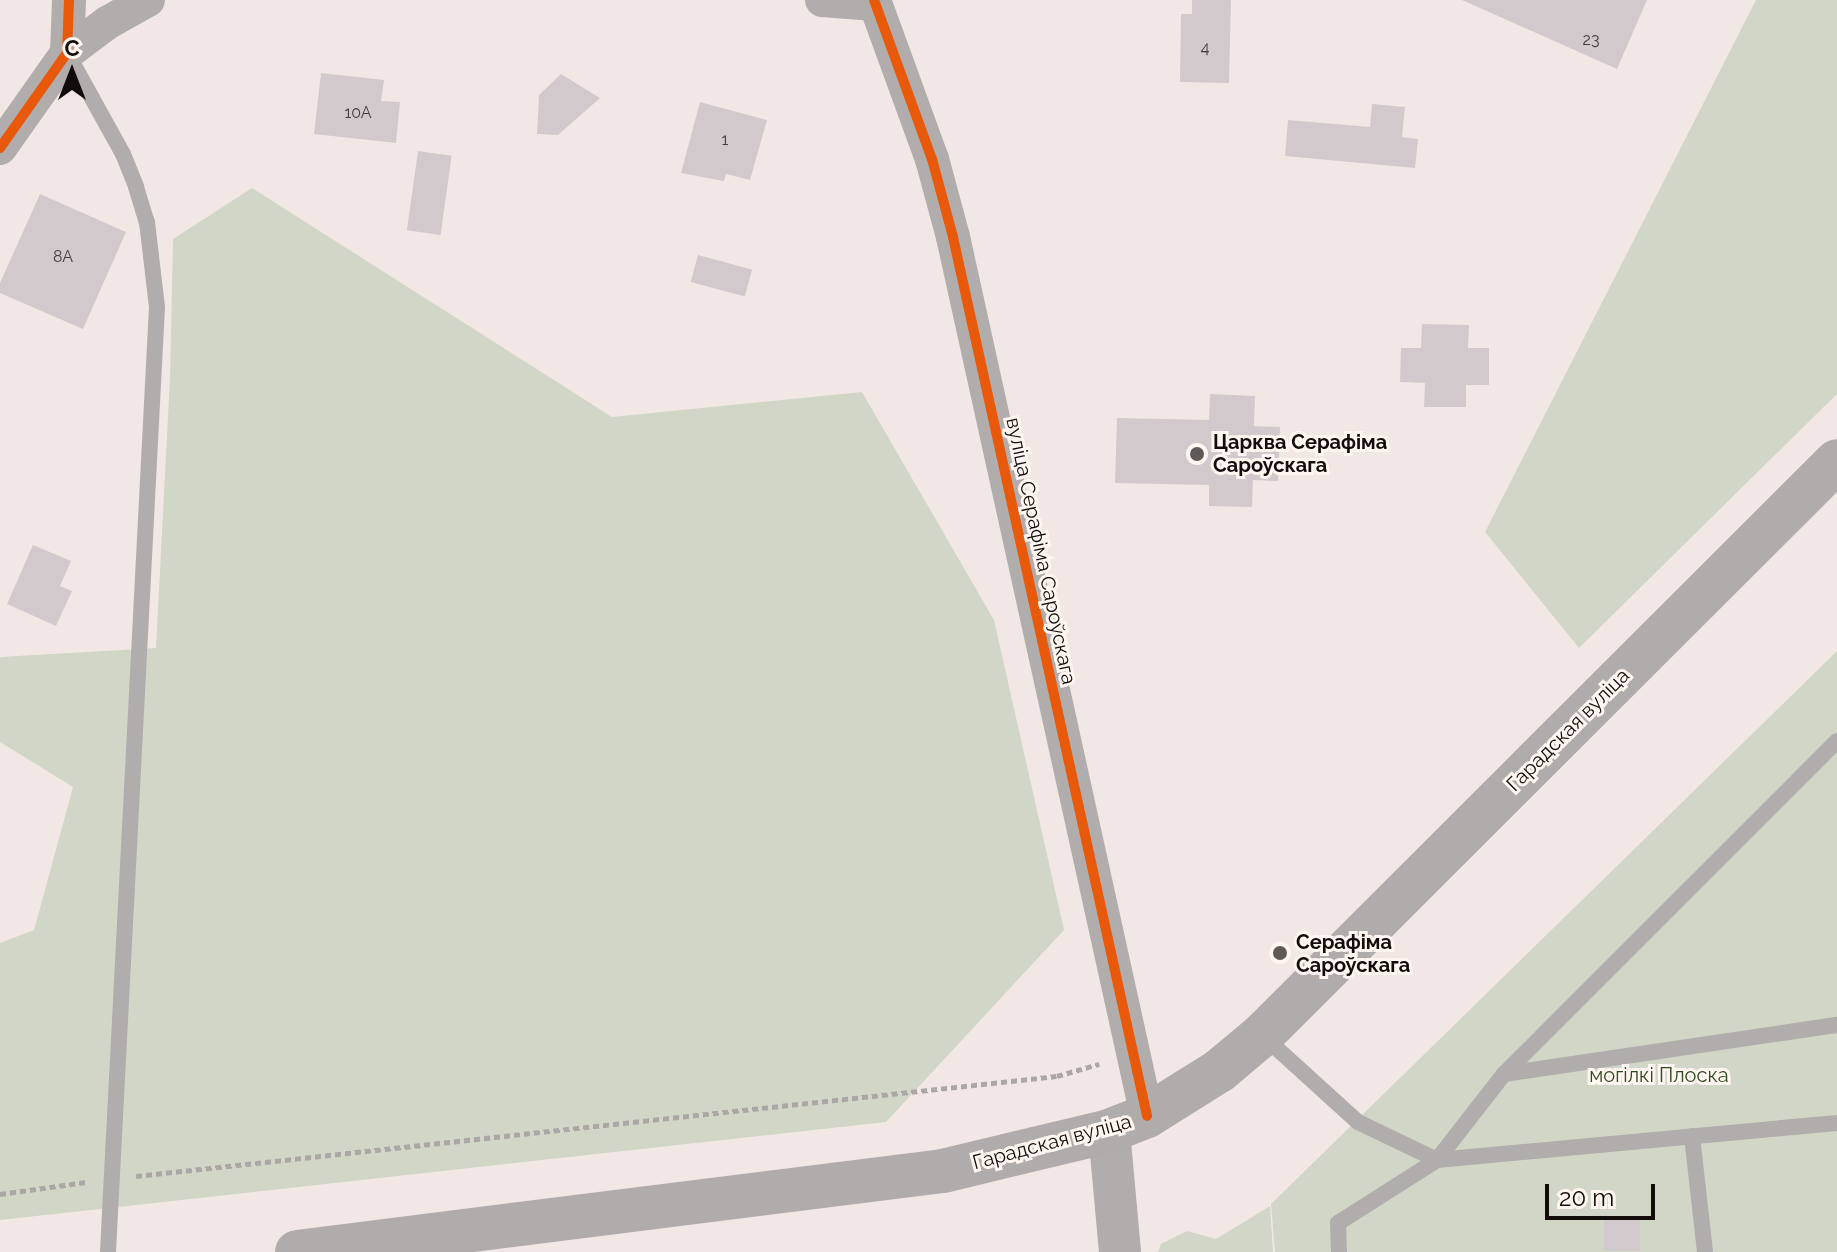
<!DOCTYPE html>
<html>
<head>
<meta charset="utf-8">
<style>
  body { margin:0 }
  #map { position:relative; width:1837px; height:1252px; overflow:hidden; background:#f1e8e5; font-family:Raleway,sans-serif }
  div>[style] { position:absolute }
  .green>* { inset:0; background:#d1d6c7 }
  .building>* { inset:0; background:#d2c9cd; transform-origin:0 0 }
  .path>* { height:5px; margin-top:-2.5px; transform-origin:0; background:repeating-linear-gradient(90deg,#aba7a7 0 6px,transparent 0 10px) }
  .service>* { height:16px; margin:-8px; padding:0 8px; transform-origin:8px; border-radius:8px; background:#b1adad }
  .minor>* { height:34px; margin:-17px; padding:0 17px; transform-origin:17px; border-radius:17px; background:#b1adad }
  .tertiary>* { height:42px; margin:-21px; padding:0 21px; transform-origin:21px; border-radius:21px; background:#b1adad }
  .secondary>* { height:44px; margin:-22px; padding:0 22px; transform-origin:22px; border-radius:22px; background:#b1acac }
  .cycleway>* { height:10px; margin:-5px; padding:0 5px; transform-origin:5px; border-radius:5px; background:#e8590c }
  .dots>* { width:22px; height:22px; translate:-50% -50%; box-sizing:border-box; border:4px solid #fff5f1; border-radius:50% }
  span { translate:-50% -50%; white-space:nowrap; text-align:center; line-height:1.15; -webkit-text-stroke:6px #fff5f1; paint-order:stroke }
  .number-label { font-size:16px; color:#423c3c }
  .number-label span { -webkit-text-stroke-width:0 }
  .poi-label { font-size:20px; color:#120d0b; font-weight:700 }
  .left { translate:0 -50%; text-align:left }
  .street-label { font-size:20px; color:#120d0b }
  .park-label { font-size:20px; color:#2e4b1d }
  .north { position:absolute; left:32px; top:32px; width:80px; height:80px; -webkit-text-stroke:6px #fff5f1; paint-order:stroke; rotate:0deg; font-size:22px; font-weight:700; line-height:32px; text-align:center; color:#120d0b }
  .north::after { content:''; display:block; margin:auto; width:28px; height:36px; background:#120d0b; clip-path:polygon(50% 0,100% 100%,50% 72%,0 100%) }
  .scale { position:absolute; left:1545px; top:1184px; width:110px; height:36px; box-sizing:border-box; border:4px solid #120d0b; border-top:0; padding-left:10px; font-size:24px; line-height:28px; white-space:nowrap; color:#120d0b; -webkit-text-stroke:6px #fff5f1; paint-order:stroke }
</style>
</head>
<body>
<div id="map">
  <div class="green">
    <i style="clip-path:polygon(1756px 0,1837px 0,1837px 394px,1579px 648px,1485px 532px)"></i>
    <i style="clip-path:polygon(252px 188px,612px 417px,862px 392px,994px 620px,1064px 930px,886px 1122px,0 1220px,0 943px,34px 930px,73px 787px,0 742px,0 657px,156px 648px,170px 378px,173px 239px)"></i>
    <i style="clip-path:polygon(1837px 651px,1837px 1252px,1275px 1252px,1271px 1204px)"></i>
    <i style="clip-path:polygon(1270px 1206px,1273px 1252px,1158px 1252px,1161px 1244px,1187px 1231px,1216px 1239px)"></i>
  </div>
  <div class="building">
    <i style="clip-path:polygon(1192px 0,1231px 0,1229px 83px,1180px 82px,1181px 14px,1192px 14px)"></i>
    <i style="clip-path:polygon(1462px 0,1647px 0,1617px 69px)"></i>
    <i style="clip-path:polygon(321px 73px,384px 80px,381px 101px,400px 102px,396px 143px,314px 134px)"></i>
    <i style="clip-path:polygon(561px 74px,600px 98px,558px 135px,537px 134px,539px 95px)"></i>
    <i style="clip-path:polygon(700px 102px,767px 120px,750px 180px,726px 174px,724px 181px,681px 173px)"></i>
    <i style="clip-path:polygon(1372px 104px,1405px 107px,1402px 137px,1418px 139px,1415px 168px,1285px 156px,1288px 120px,1370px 127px)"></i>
    <i style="left:418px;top:151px;width:34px;height:80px;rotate:8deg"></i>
    <i style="clip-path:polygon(40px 194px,126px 232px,83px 329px,0 293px,0 283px)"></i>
    <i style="left:698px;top:255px;width:56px;height:28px;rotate:15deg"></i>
    <i style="clip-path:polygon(1422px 324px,1469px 325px,1468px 348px,1489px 348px,1489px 385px,1466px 385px,1466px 407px,1424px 407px,1425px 383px,1400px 382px,1401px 348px,1421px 348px)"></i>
    <i style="clip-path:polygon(1210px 394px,1255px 396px,1254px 426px,1280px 427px,1278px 481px,1253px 480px,1252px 507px,1209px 506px,1209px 485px,1115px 483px,1117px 418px,1209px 420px)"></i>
    <i style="clip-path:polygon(33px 545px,71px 561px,60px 586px,72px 591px,56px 626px,7px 604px)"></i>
    <i style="left:1604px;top:1220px;width:36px;height:31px"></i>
  </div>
  <div class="path">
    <i style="left:136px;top:1176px;width:926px;rotate:-6.2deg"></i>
    <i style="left:1057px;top:1076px;width:44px;rotate:-15.9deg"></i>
    <i style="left:0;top:1194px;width:87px;rotate:-7.9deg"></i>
  </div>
  <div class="service">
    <i style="left:67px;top:53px;width:115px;rotate:61deg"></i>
    <i style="left:123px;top:154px;width:35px;rotate:68deg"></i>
    <i style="left:136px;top:187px;width:37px;rotate:73deg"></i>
    <i style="left:147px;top:222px;width:86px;rotate:83.3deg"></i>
    <i style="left:157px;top:307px;width:946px;rotate:92.97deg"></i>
    <i style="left:1262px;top:1035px;width:130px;rotate:42.2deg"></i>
    <i style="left:1358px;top:1122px;width:88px;rotate:25.7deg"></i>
    <i style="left:1437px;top:1160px;width:402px;rotate:-5.3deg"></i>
    <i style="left:1504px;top:1074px;width:471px;rotate:-45deg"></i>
    <i style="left:1692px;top:1136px;width:117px;rotate:83.6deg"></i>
    <i style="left:1339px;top:1252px;width:29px;rotate:-92deg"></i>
    <i style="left:1338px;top:1223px;width:117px;rotate:-32.5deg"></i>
    <i style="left:1437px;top:1160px;width:109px;rotate:-52.1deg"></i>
    <i style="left:1504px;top:1074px;width:337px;rotate:-8.4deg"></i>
  </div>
  <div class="minor">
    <i style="left:822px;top:0;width:53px;rotate:4.3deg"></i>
    <i style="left:874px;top:0;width:169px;rotate:70deg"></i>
    <i style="left:932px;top:159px;width:81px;rotate:74.9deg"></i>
    <i style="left:953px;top:237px;width:900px;rotate:77.55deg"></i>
    <i style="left:67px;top:53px;width:50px;rotate:-36.9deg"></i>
    <i style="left:107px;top:23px;width:47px;rotate:-29.3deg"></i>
    <i style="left:0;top:148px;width:116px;rotate:-54.8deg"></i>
    <i style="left:67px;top:53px;width:53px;rotate:-87.8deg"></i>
  </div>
  <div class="tertiary">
    <i style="left:1109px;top:1131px;width:121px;rotate:84.8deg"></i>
  </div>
  <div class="secondary">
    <i style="left:297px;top:1252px;width:651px;rotate:-7.15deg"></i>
    <i style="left:943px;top:1171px;width:171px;rotate:-13.5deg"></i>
    <i style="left:1109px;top:1131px;width:41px;rotate:-21.5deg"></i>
    <i style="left:1147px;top:1116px;width:85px;rotate:-32deg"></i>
    <i style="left:1219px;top:1071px;width:56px;rotate:-39.9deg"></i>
    <i style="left:1262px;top:1035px;width:812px;rotate:-44.95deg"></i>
  </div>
  <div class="cycleway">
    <i style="left:874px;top:0;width:169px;rotate:70deg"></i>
    <i style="left:932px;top:159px;width:81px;rotate:74.9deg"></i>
    <i style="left:953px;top:237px;width:900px;rotate:77.55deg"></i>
    <i style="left:0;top:148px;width:116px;rotate:-54.8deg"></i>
    <i style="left:67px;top:53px;width:53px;rotate:-87.8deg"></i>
  </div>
  <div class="dots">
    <i style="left:1197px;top:454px;background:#605a57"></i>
    <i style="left:1280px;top:953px;background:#605a57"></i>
  </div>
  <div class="number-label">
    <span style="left:1591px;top:40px">23</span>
    <span style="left:1205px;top:48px">4</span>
    <span style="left:358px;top:113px">10А</span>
    <span style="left:725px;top:140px">1</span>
    <span style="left:63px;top:257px">8А</span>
  </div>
  <div class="poi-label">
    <span class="left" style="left:1213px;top:454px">Царква Серафіма<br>Сароўскага</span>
    <span class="left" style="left:1296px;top:954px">Серафіма<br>Сароўскага</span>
  </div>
  <div class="street-label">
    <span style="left:1041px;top:551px;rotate:78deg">вуліца Серафіма Сароўскага</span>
    <span style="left:1568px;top:730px;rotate:-45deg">Гарадская вуліца</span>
    <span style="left:1052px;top:1142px;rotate:-15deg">Гарадская вуліца</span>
  </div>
  <div class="park-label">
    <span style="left:1659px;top:1075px">могілкі Плоска</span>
  </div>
  <div class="north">С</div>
  <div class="scale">20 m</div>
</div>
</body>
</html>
